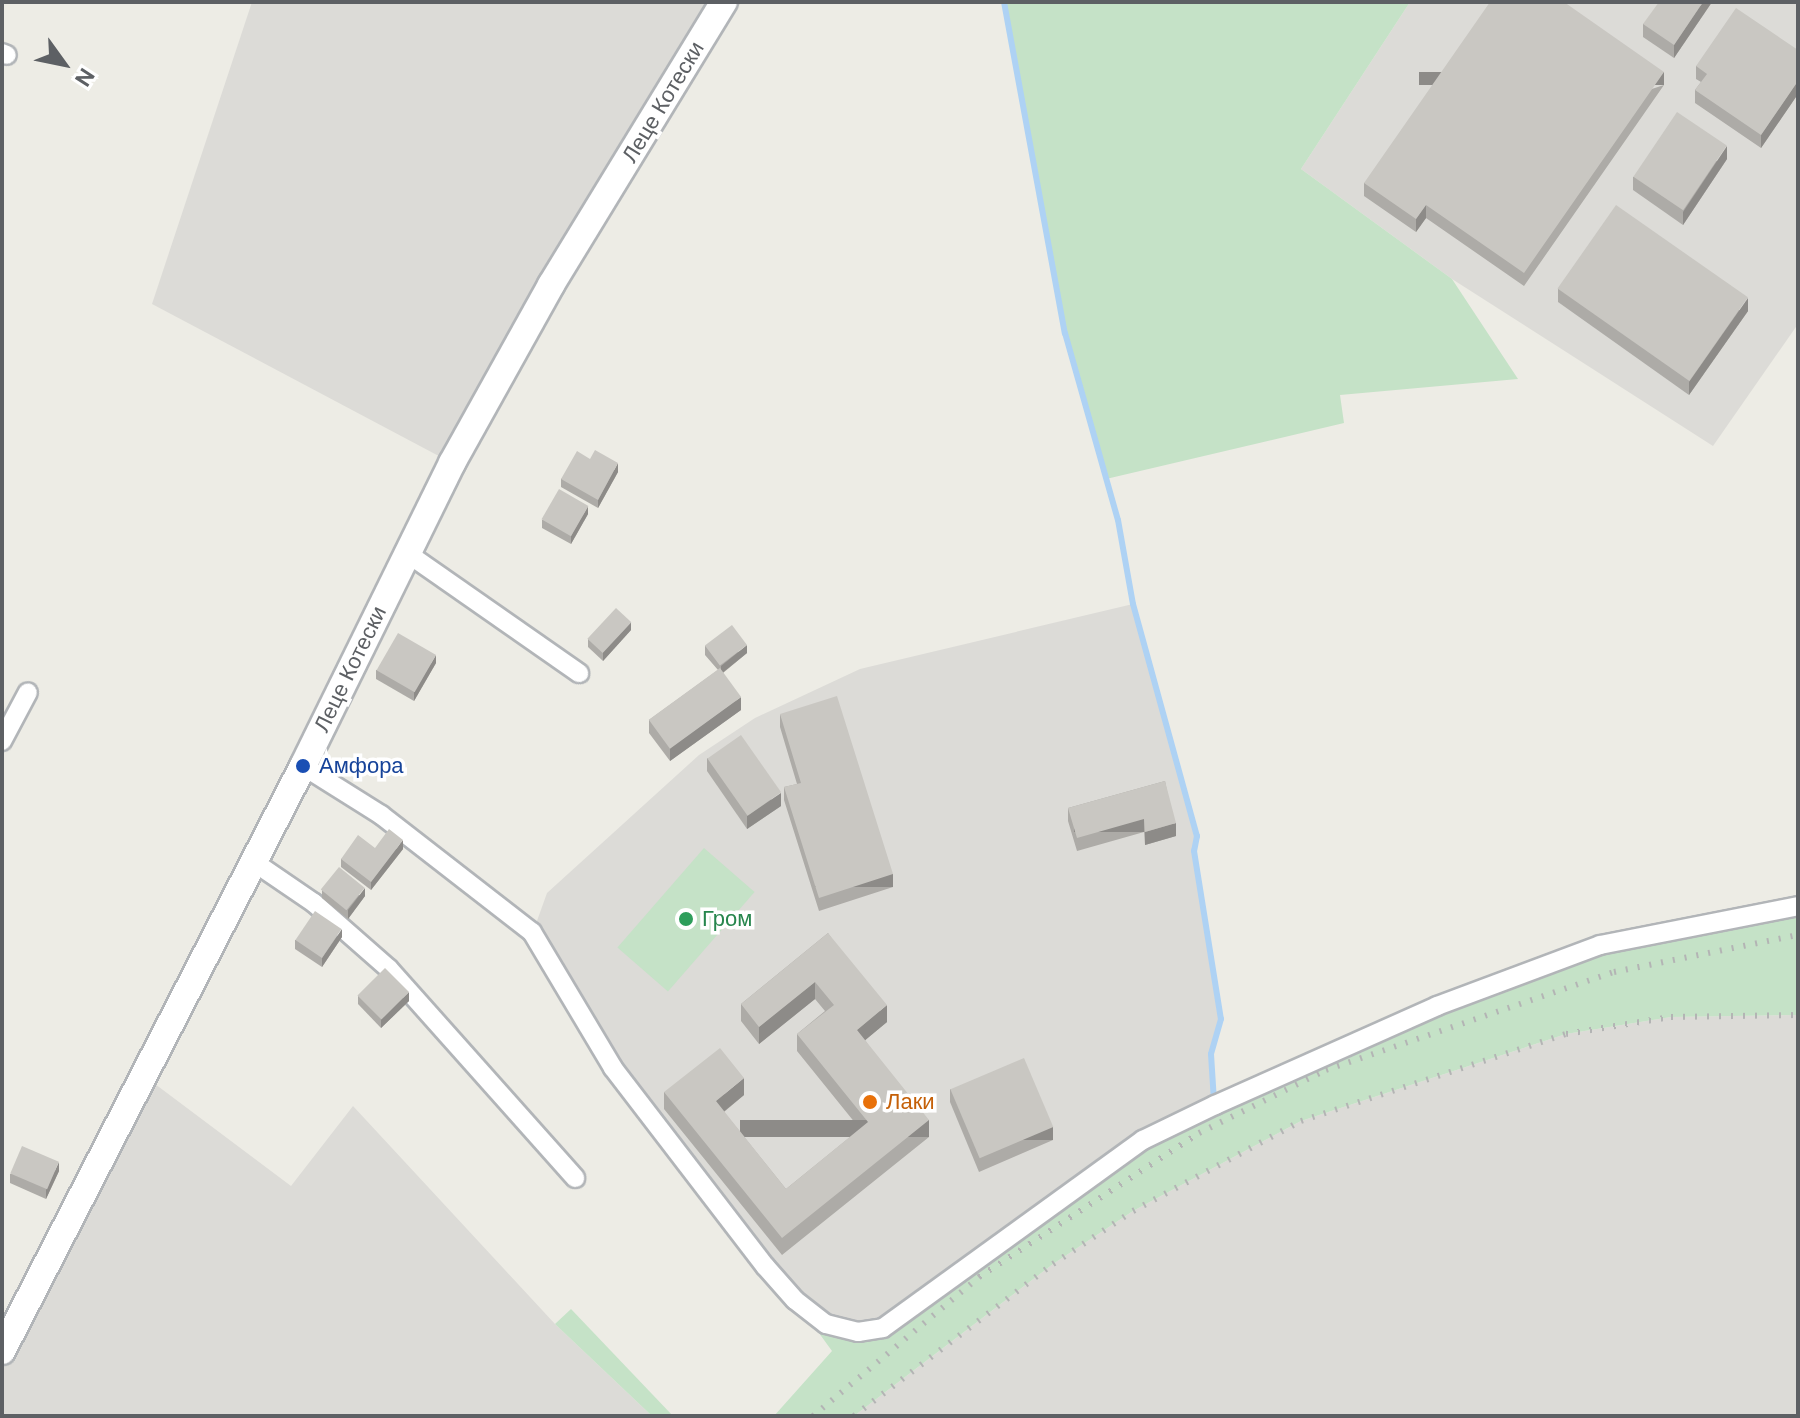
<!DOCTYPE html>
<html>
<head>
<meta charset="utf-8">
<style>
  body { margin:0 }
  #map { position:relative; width:1800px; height:1418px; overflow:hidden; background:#edece5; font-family:"DM Sans",sans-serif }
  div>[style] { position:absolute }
  .industrial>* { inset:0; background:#dcdbd7 }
  .green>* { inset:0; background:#c5e2c7; transform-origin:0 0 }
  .stream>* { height:6px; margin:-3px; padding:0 3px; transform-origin:3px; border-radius:3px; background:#aed2f4 }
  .roads { filter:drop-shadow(2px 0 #b2b5b8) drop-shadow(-2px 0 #b2b5b8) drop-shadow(0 2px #b2b5b8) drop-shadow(0 -2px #b2b5b8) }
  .street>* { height:18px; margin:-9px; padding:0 9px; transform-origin:9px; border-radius:9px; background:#fff }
  .secondary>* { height:26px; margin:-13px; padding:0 13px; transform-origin:13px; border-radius:13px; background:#fff }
  .rail>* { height:6px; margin-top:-3px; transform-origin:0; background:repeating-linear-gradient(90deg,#b3b4b4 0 2px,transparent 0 12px) }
  .wall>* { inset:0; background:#adaba7 }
  .shaded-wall>* { inset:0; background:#8d8b88; transform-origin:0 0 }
  .building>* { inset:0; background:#c9c7c2; transform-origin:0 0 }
  .dots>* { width:22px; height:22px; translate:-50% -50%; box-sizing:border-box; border:4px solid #fff; border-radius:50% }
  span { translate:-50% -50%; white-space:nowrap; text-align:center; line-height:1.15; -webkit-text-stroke:7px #fff; paint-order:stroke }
  .street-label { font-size:22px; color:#5d6064 }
  .transit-label { font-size:22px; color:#164399 }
  .left { translate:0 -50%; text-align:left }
  .leisure-label { font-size:22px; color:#27864d }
  .food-label { font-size:22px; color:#c56008 }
  .frame { position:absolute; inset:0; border:4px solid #5d6064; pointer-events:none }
  .north { position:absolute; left:24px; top:24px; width:80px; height:80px; -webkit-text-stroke:6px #fff; paint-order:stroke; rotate:123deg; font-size:22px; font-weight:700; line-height:32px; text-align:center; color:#5d6064 }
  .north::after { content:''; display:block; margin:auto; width:28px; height:36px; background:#5d6064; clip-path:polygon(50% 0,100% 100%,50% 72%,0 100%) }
</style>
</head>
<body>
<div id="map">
  <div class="industrial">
    <i style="clip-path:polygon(252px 2px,724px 2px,452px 463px,152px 304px)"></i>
    <i style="clip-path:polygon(1410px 2px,1798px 2px,1798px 324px,1713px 446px,1452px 279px,1301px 169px)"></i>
    <i style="clip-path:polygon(1133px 604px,1197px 836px,1194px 851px,1221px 1019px,1211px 1054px,1215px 1105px,883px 1328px,826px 1324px,701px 1187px,533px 932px,547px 893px,699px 755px,755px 718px,860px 669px)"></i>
    <i style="clip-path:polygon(1798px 1015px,1798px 1416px,854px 1416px,1053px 1264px,1133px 1211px,1301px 1121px,1566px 1034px,1671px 1017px)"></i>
    <i style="clip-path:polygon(143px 1075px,291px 1186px,353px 1106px,555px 1324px,652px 1416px,2px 1416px,2px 1351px)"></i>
  </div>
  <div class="green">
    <i style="clip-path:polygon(1004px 2px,1410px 2px,1301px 169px,1452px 279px,1518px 379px,1340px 395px,1344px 423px,1106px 479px,1065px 333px)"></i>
    <i style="left:704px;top:848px;width:67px;height:132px;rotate:41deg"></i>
    <i style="clip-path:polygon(1798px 906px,1798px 1015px,1671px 1017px,1566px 1034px,1301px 1121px,1133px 1211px,1053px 1264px,854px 1416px,774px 1416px,832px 1351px,795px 1300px,826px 1324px,883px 1328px,1143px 1140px,1600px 945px)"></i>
    <i style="clip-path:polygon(571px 1309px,673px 1416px,652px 1416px,555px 1324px)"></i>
  </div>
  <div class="stream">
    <i style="left:1004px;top:2px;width:337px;rotate:79.6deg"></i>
    <i style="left:1065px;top:333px;width:194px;rotate:74.2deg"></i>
    <i style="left:1118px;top:520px;width:85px;rotate:79.9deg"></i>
    <i style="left:1133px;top:604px;width:241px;rotate:74.6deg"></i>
    <i style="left:1197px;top:836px;width:15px;rotate:101deg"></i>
    <i style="left:1194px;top:851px;width:170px;rotate:80.9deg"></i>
    <i style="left:1221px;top:1019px;width:36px;rotate:106deg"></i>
    <i style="left:1211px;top:1054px;width:48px;rotate:86.4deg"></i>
  </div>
  <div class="roads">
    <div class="street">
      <i style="left:2px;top:53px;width:5px;rotate:22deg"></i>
      <i style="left:407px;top:553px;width:210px;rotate:34.9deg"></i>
      <i style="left:2px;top:741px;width:55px;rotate:-62deg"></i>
      <i style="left:303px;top:766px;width:92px;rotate:32.1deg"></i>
      <i style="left:381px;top:815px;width:191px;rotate:37.8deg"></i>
      <i style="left:532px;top:932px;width:158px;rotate:59.2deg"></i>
      <i style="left:613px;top:1068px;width:250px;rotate:52.5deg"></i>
      <i style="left:765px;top:1266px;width:45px;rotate:48.6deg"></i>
      <i style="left:795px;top:1300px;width:39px;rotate:38deg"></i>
      <i style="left:826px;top:1324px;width:33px;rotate:14deg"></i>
      <i style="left:858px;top:1332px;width:25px;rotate:-9deg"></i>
      <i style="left:883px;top:1328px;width:321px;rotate:-35.9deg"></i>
      <i style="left:1143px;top:1140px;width:80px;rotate:-25.9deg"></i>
      <i style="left:1215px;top:1105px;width:243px;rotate:-24deg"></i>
      <i style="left:1437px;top:1006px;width:174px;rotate:-20.5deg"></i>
      <i style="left:1600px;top:945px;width:202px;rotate:-11.1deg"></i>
      <i style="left:251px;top:860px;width:76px;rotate:34.3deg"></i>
      <i style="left:314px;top:903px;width:100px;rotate:41.3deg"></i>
      <i style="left:389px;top:969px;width:280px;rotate:48.3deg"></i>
    </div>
    <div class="secondary">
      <i style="left:2px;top:1351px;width:658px;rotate:-62.77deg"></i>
      <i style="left:303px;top:766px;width:338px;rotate:-63.8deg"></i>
      <i style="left:452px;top:463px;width:204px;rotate:-60.9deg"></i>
      <i style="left:551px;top:285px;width:332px;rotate:-58.6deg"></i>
    </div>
  </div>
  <div class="rail">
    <i style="left:813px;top:1416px;width:217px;rotate:-39.9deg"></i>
    <i style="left:979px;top:1277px;width:263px;rotate:-33.2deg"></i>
    <i style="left:1199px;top:1133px;width:142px;rotate:-26.4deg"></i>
    <i style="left:1326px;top:1070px;width:304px;rotate:-18.8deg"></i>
    <i style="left:1614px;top:972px;width:188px;rotate:-11.4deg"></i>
    <i style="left:854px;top:1416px;width:250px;rotate:-37.4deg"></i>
    <i style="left:1053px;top:1264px;width:96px;rotate:-33.5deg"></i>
    <i style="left:1133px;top:1211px;width:191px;rotate:-28.2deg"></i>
    <i style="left:1301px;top:1121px;width:279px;rotate:-18.2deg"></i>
    <i style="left:1566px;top:1034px;width:106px;rotate:-9.2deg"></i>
    <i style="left:1671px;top:1017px;width:127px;rotate:-0.9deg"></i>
  </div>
  <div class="wall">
    <i style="clip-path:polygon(1712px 2px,1674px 58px,1643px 37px,1643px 24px)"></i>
    <i style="clip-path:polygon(1798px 50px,1798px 94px,1761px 148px,1695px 103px,1695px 90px,1701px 82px,1696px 79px,1696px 66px)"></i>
    <i style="clip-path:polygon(1664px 85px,1524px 286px,1426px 218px,1416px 232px,1364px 196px,1364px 183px)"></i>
    <i style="clip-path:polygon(1727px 159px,1683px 225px,1633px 190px,1633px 177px)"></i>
    <i style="clip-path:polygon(1558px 289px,1748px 311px,1689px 395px,1558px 302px)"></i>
    <i style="clip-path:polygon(590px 459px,618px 472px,598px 508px,561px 487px,561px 479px)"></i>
    <i style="clip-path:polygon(588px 514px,571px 544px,542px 528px,542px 520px)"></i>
    <i style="clip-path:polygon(631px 630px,603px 661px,588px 647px,588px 639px)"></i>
    <i style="clip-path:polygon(705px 646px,747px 653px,723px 673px,741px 710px,670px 761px,649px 733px,649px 720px,718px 670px,705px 655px)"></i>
    <i style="clip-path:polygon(436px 663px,414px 701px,376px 679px,376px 670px)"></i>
    <i style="clip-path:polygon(780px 714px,893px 887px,819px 911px,784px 800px,784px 787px,797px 784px,780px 727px)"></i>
    <i style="clip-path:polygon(707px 758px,781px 806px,747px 829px,707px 771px)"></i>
    <i style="clip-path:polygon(1165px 781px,1176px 836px,1145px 845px,1144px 832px,1077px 851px,1068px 821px,1068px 808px)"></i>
    <i style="clip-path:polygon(375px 848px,403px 849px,371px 890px,341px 867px,341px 859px)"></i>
    <i style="clip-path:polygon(322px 890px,365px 896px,348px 919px,322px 898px)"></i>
    <i style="clip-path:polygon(828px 933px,887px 1022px,865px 1040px,929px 1137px,782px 1255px,664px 1109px,664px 1092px,744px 1095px,724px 1112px,786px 1189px,860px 1129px,797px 1051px,797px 1034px,825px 1011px,815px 999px,759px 1044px,741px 1021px,741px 1004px)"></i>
    <i style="clip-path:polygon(342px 937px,322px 967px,295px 949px,295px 940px)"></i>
    <i style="clip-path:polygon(358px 996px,409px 1001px,381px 1028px,358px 1004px)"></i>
    <i style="clip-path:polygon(950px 1089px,1053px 1140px,979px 1172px,950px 1102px)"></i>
    <i style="clip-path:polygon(59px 1171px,46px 1199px,10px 1183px,10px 1174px)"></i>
  </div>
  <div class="shaded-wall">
    <i style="clip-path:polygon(1703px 2px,1712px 2px,1674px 58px,1674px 45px)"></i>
    <i style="left:1664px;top:72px;width:13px;height:245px;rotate:90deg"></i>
    <i style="clip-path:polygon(1798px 81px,1798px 94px,1761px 148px,1761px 135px)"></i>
    <i style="clip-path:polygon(1727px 146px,1727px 159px,1683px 225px,1683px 212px)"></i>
    <i style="clip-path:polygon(1426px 205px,1426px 218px,1416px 232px,1416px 219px)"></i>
    <i style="clip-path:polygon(1748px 298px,1748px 311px,1689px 395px,1689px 382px)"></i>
    <i style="clip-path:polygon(618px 463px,618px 472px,598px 508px,598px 500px)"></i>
    <i style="clip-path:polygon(588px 506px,588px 514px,571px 544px,571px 536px)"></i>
    <i style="clip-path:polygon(631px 622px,631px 630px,603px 661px,603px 652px)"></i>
    <i style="clip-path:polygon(747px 645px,747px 653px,721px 674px,721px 666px)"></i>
    <i style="clip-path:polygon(436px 655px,436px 663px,414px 701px,414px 692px)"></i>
    <i style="clip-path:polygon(741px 697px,741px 710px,670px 761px,670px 748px)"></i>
    <i style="clip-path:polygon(781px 793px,781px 806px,747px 829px,747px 816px)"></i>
    <i style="left:1144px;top:819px;width:13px;height:70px;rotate:90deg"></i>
    <i style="clip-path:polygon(1176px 823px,1176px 836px,1145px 845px,1145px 832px)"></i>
    <i style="clip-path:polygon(403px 840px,403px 849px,371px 890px,371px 882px)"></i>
    <i style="left:893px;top:874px;width:13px;height:78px;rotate:90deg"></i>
    <i style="clip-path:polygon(365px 888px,365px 896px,348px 919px,348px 910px)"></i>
    <i style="clip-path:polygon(342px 929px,342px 937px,322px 967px,322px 958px)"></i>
    <i style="clip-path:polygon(815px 982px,815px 999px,759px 1044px,759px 1027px)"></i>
    <i style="clip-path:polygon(409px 992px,409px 1001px,381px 1028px,381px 1019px)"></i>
    <i style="clip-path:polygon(887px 1005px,887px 1022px,857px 1047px,857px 1030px)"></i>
    <i style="clip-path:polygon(744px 1078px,744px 1095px,716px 1118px,716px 1101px)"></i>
    <i style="left:929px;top:1120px;width:17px;height:189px;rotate:90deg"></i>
    <i style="left:1053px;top:1127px;width:13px;height:81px;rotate:90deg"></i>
    <i style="clip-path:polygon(59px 1162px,59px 1171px,46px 1199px,46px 1190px)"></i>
  </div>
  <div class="building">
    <i style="clip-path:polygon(1490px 2px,1564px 2px,1664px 72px,1524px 273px,1426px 205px,1416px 219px,1364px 183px)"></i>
    <i style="clip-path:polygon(1659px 2px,1703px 2px,1674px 45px,1643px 24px)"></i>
    <i style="clip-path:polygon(1736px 8px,1798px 50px,1798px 81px,1761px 135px,1695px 90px,1707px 74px,1696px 66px)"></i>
    <i style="left:1677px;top:112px;width:60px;height:78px;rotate:34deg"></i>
    <i style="left:1616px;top:205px;width:161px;height:102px;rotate:35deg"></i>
    <i style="clip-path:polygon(595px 450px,618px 463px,598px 500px,561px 479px,577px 451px,590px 459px)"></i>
    <i style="left:559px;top:489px;width:34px;height:35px;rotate:30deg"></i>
    <i style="left:616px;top:608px;width:21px;height:42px;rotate:43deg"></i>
    <i style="left:732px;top:625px;width:25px;height:34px;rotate:53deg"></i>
    <i style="left:398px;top:633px;width:44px;height:43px;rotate:30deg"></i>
    <i style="left:720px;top:668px;width:36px;height:88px;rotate:54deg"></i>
    <i style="clip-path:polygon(837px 696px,893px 874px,819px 898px,784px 787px,801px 783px,780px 714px)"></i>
    <i style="left:741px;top:735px;width:70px;height:41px;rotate:55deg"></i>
    <i style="clip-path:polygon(1165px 781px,1176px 823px,1145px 832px,1144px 819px,1077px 838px,1068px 808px)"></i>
    <i style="clip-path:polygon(389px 829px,403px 840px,371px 882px,341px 859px,358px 835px,375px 848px)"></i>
    <i style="left:339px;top:867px;width:33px;height:29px;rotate:39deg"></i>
    <i style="left:315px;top:911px;width:32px;height:35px;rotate:34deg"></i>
    <i style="clip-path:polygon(828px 933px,887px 1005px,857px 1030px,929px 1120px,782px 1238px,664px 1092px,720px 1048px,744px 1078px,716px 1101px,786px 1189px,868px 1122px,797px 1034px,834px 1005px,815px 982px,759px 1027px,741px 1004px)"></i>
    <i style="left:385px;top:968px;width:34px;height:39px;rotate:45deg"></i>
    <i style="left:1024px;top:1058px;width:75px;height:80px;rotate:67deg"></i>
    <i style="left:22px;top:1146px;width:40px;height:30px;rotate:23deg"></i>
  </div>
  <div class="dots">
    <i style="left:303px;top:766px;background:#1a4fb4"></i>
    <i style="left:686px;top:919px;background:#2e9e5b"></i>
    <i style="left:870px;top:1102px;background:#e8710a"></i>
  </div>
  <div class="street-label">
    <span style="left:663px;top:102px;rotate:-59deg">Леце Котески</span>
    <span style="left:350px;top:669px;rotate:-64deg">Леце Котески</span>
  </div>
  <div class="transit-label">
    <span class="left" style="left:319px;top:766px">Амфора</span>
  </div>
  <div class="leisure-label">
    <span class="left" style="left:702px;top:919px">Гром</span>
  </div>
  <div class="food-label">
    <span class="left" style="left:886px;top:1102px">Лаки</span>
  </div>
  <div class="frame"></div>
  <div class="north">N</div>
</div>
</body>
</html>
